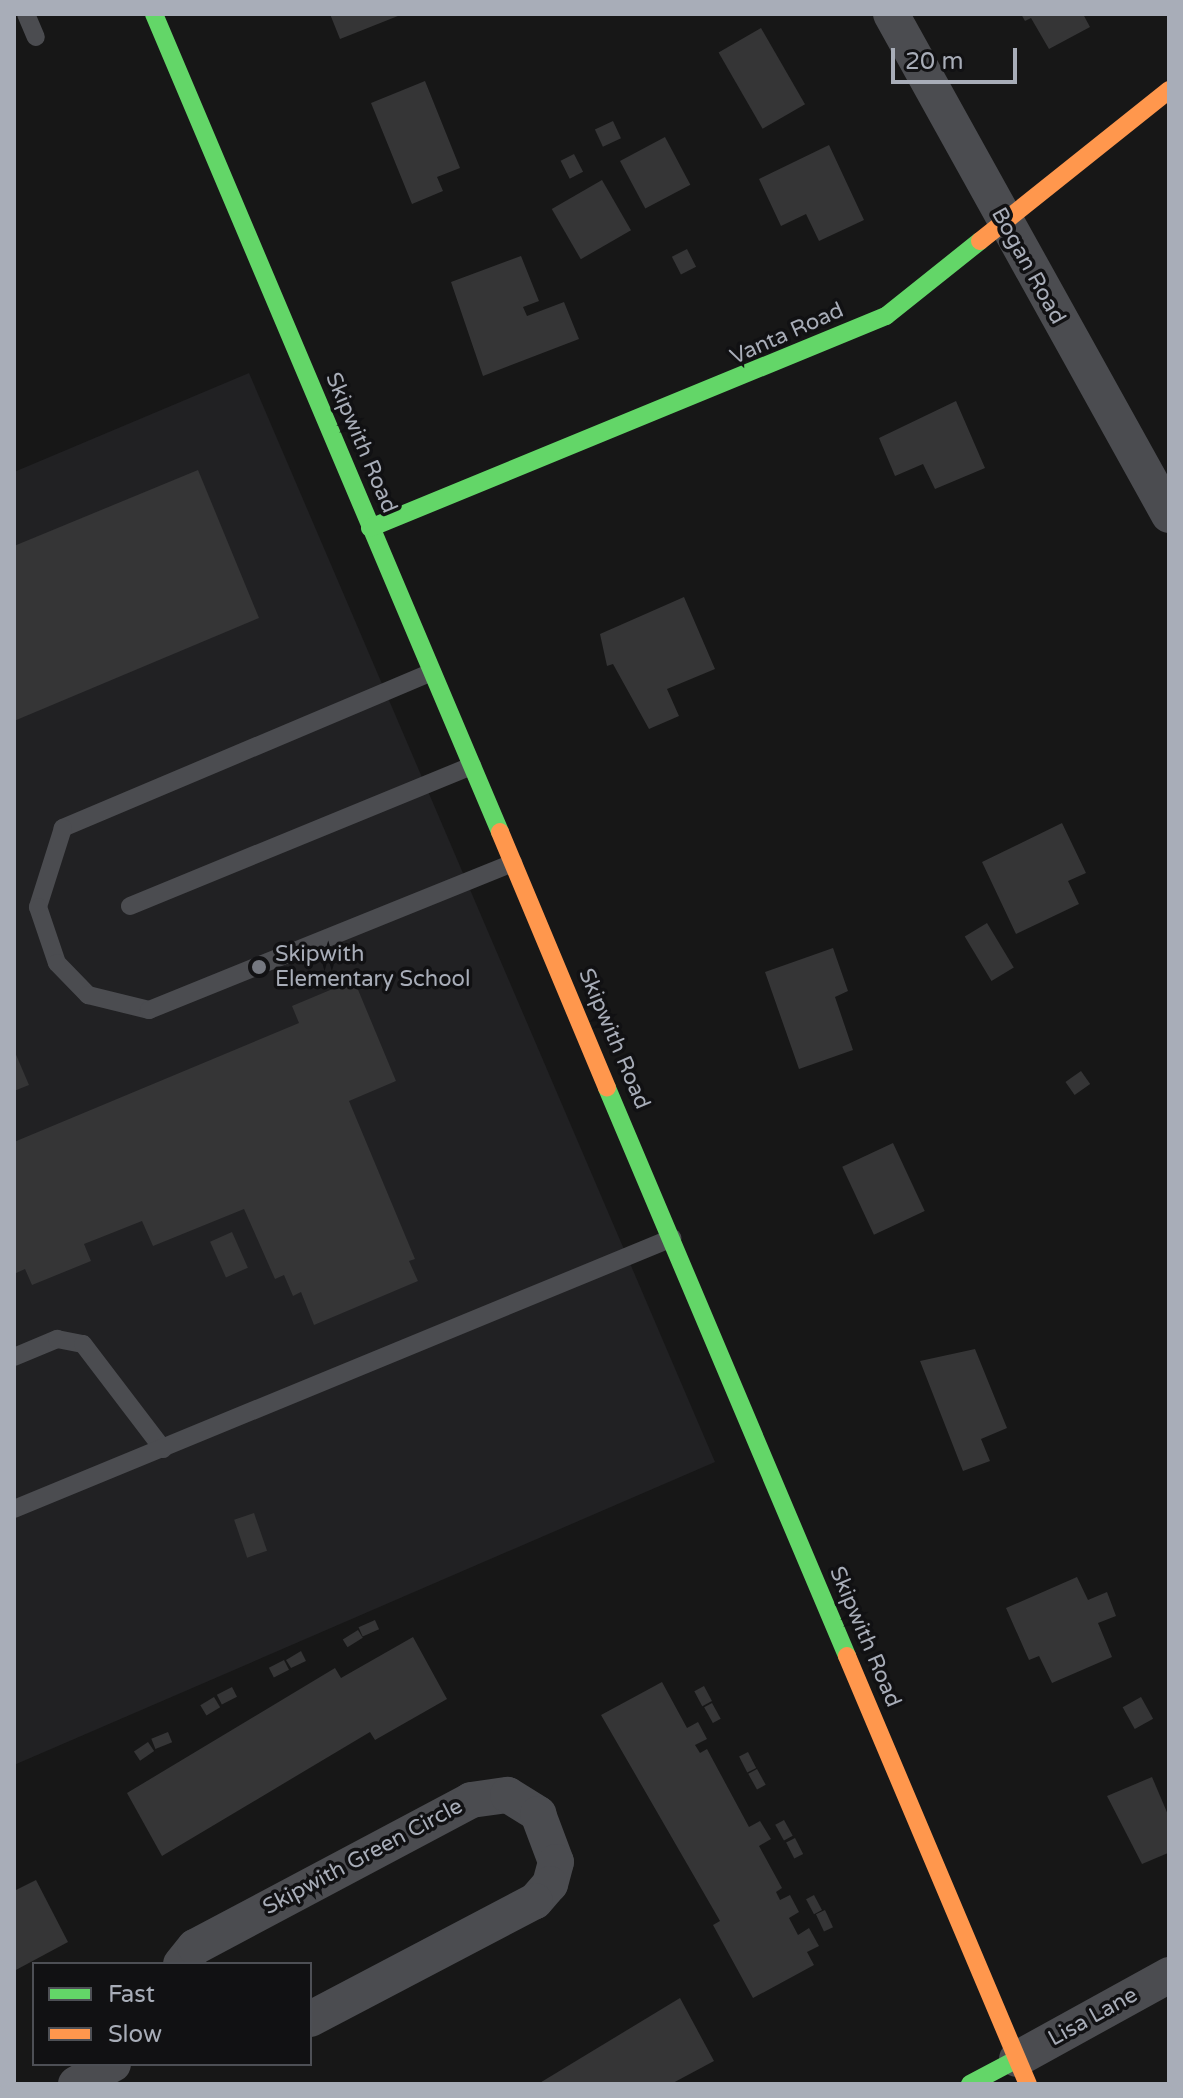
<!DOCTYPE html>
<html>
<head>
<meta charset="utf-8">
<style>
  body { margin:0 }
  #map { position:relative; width:1183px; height:2098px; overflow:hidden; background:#171717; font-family:"Varela Round",sans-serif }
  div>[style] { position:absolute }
  .built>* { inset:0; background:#212123 }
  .building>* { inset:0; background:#353536; transform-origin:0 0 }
  .lane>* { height:18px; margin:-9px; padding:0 9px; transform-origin:9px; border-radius:9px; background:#4b4c50 }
  .street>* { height:36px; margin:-18px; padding:0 18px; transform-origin:18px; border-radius:18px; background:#4b4c50 }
  .fast>* { height:18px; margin:-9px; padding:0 9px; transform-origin:9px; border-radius:9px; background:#63d668 }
  .slow>* { height:18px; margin:-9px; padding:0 9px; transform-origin:9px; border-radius:9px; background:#ff974d }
  .dots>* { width:22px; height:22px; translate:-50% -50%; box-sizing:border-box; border:4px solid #111113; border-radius:50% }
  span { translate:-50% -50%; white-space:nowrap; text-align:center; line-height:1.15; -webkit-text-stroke:7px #111113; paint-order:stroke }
  .street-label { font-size:22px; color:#a8adb8 }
  .poi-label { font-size:22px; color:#a8adb8 }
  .left { translate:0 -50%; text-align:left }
  .frame { position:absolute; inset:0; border:16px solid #a8adb8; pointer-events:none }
  .legend { position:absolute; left:32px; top:1962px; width:280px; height:104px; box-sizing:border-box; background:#111113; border:2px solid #4d4f55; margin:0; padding:10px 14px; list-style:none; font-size:24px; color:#a8adb8 }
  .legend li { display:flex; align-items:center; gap:16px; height:40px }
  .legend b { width:40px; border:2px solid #4d4f55 }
  .scale { position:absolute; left:891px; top:48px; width:126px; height:36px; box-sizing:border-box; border:4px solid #a8adb8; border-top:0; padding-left:10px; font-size:24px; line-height:28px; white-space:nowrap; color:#a8adb8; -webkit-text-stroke:6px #111113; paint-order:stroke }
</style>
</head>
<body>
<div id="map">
  <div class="built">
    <i style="clip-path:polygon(249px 373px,715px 1462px,14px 1765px,14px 472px)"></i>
  </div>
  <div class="building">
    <i style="clip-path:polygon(330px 14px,403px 14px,340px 39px)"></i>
    <i style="clip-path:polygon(1021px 14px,1083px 14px,1090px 27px,1049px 49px,1031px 18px,1025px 21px)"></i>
    <i style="left:761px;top:28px;width:88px;height:49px;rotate:60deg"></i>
    <i style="clip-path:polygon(425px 81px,460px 168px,437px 177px,443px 191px,412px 204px,371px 103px)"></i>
    <i style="left:613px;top:121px;width:19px;height:20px;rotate:65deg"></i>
    <i style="left:665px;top:137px;width:54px;height:51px;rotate:62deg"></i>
    <i style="clip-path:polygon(829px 145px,864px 220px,819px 241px,806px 214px,781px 226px,759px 179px)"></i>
    <i style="left:574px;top:154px;width:20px;height:15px;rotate:63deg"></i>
    <i style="left:602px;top:180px;width:58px;height:58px;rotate:60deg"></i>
    <i style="left:687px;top:249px;width:20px;height:17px;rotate:63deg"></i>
    <i style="clip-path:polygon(521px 256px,539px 301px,523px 307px,527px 316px,564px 302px,579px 339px,483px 376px,451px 282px)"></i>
    <i style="clip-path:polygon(956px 401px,985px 468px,935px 489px,923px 464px,895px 476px,879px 438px)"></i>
    <i style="clip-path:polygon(198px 470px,259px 618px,14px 721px,14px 546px)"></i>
    <i style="clip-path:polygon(684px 597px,715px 669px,667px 689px,679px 716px,649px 729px,613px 664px,607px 666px,600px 634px)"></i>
    <i style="clip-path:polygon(1062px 823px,1086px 873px,1068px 881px,1079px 904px,1016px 934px,982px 862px)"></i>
    <i style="left:987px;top:923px;width:52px;height:26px;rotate:59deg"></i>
    <i style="clip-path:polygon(833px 948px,848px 991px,835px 997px,853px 1050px,799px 1069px,765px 972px)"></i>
    <i style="clip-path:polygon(354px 980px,396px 1081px,349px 1101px,415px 1259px,409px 1261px,418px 1281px,314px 1325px,301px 1292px,293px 1296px,284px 1275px,275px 1279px,244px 1209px,153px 1246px,142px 1221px,84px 1244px,91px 1261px,32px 1285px,25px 1269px,14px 1274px,14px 1142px,299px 1023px,292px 1006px)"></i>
    <i style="clip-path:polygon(14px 1050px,29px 1085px,14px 1091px)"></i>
    <i style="left:1081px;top:1071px;width:16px;height:19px;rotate:55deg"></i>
    <i style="left:893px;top:1143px;width:75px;height:56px;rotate:65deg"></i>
    <i style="left:232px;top:1232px;width:39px;height:24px;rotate:66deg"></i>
    <i style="clip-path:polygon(975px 1349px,1007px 1428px,981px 1439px,990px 1461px,963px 1471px,920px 1361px)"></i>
    <i style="left:254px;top:1513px;width:40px;height:21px;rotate:71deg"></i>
    <i style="clip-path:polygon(1077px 1577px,1088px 1600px,1107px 1592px,1116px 1616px,1098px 1623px,1112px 1657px,1052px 1683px,1039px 1656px,1029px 1660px,1006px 1608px)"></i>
    <i style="left:375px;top:1620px;width:10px;height:18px;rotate:66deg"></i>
    <i style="left:358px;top:1630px;width:9px;height:18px;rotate:58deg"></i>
    <i style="clip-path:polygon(413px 1637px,447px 1699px,375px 1740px,370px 1732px,162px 1856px,127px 1793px,335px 1668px,341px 1678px)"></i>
    <i style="clip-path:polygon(301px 1651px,306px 1661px,291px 1668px,286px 1660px)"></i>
    <i style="left:284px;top:1660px;width:11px;height:17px;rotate:63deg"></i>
    <i style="clip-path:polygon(662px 1682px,687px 1728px,698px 1722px,707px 1739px,695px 1745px,700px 1753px,707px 1749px,749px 1827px,760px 1821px,771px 1839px,759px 1846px,782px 1888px,776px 1892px,780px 1900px,790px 1895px,799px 1912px,789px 1918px,798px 1935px,809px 1928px,819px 1946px,807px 1952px,814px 1965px,753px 1998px,713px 1925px,720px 1921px,601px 1715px)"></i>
    <i style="left:704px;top:1686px;width:17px;height:11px;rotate:62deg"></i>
    <i style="left:232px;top:1687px;width:11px;height:17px;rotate:63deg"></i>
    <i style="left:214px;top:1697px;width:12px;height:16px;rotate:59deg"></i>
    <i style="left:1141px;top:1697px;width:25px;height:21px;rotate:61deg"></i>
    <i style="left:712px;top:1703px;width:18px;height:9px;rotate:61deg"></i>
    <i style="left:168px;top:1732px;width:11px;height:18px;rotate:68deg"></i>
    <i style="left:148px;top:1742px;width:11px;height:17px;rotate:56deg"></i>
    <i style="left:748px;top:1752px;width:18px;height:10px;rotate:63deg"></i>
    <i style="left:757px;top:1769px;width:18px;height:10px;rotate:61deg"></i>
    <i style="clip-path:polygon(1152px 1777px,1169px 1817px,1169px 1846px,1168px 1853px,1142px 1864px,1107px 1796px)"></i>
    <i style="left:784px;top:1820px;width:18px;height:10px;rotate:61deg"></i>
    <i style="left:795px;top:1838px;width:18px;height:10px;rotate:63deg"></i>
    <i style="clip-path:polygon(36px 1880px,68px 1942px,14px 1971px,14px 1891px)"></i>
    <i style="left:814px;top:1895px;width:17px;height:9px;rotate:62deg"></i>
    <i style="left:825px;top:1910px;width:19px;height:10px;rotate:65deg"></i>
    <i style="clip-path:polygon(680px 1998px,714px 2061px,671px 2084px,538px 2084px)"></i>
  </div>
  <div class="lane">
    <i style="left:26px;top:14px;width:25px;rotate:67deg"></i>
    <i style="left:432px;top:672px;width:401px;rotate:157.1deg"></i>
    <i style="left:63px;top:828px;width:83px;rotate:107.6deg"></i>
    <i style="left:38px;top:907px;width:59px;rotate:71.3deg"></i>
    <i style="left:57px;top:963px;width:45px;rotate:45.9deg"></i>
    <i style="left:88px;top:995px;width:63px;rotate:13.8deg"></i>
    <i style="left:149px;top:1010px;width:393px;rotate:-22deg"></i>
    <i style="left:130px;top:906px;width:370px;rotate:-22.3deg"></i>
    <i style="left:14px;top:1357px;width:47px;rotate:-22.7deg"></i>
    <i style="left:57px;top:1339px;width:26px;rotate:11deg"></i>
    <i style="left:83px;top:1344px;width:132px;rotate:52.7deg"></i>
    <i style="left:14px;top:1509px;width:712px;rotate:-22.38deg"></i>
  </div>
  <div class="street">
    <i style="left:891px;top:14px;width:573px;rotate:60.97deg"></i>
    <i style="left:181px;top:1964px;width:22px;rotate:-51deg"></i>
    <i style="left:195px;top:1947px;width:313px;rotate:-28deg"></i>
    <i style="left:471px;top:1800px;width:37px;rotate:-8deg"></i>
    <i style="left:508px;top:1795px;width:36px;rotate:32deg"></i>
    <i style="left:538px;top:1814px;width:51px;rotate:69.4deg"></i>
    <i style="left:556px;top:1862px;width:23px;rotate:105deg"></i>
    <i style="left:550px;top:1884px;width:23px;rotate:131deg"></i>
    <i style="left:535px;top:1901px;width:254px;rotate:152.3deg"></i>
    <i style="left:1017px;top:2059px;width:174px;rotate:-28.9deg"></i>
    <i style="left:76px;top:2084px;width:42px;rotate:-28.4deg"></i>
  </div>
  <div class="fast">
    <i style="left:154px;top:14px;width:888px;rotate:67.07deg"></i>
    <i style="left:370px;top:528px;width:558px;rotate:-22.34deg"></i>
    <i style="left:886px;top:316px;width:120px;rotate:-38.6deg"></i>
    <i style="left:607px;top:1088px;width:617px;rotate:67.09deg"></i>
    <i style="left:970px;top:2084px;width:53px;rotate:-28deg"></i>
  </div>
  <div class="slow">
    <i style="left:980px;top:241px;width:242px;rotate:-38.6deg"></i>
    <i style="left:500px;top:832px;width:277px;rotate:67.3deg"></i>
    <i style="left:847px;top:1656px;width:465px;rotate:67.1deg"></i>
  </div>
  <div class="dots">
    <i style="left:259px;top:967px;background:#757880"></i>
  </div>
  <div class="street-label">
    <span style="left:1028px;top:266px;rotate:61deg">Bogan Road</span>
    <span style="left:787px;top:334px;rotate:-24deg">Vanta Road</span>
    <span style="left:361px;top:443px;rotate:67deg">Skipwith Road</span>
    <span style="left:614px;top:1039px;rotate:67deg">Skipwith Road</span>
    <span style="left:865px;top:1637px;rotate:67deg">Skipwith Road</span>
    <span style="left:363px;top:1857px;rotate:-28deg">Skipwith Green Circle</span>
    <span style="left:1093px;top:2017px;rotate:-29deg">Lisa Lane</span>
  </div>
  <div class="poi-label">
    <span class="left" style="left:275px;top:967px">Skipwith<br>Elementary School</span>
  </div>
  <div class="frame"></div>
  <ul class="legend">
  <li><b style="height:10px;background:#63d668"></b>Fast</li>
  <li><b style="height:10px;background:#ff974d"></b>Slow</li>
  </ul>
  <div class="scale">20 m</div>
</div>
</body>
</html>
